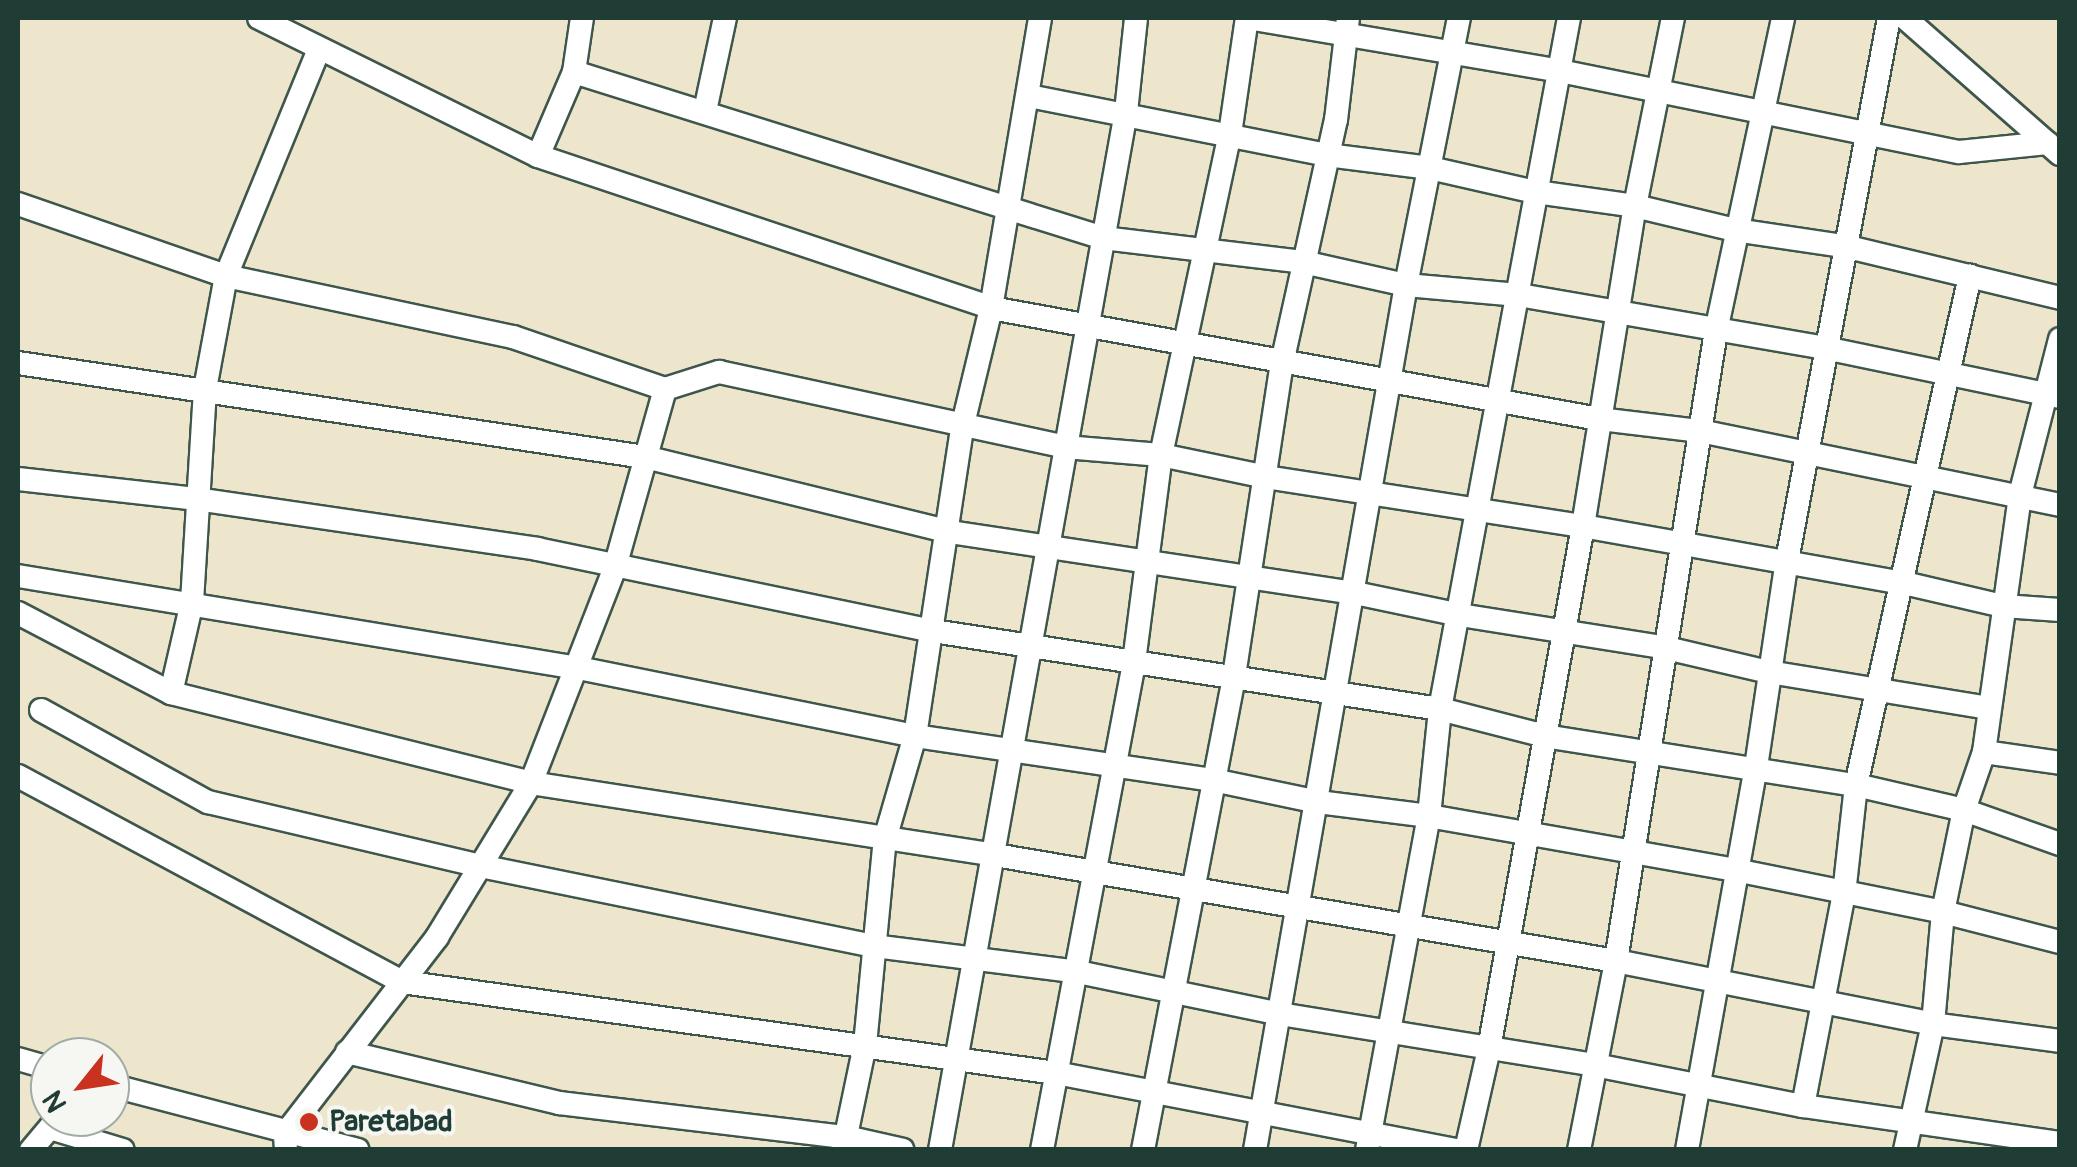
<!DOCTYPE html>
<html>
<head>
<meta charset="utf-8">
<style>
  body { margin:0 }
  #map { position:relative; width:2077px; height:1167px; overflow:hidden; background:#ede6cd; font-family:Pangolin,sans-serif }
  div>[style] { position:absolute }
  .roads { filter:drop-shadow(2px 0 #3e564b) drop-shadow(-2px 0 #3e564b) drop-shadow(0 2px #3e564b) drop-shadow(0 -2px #3e564b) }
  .street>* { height:22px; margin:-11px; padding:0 11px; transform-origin:11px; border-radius:11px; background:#fff }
  .dots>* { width:28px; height:28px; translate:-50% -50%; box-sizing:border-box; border:5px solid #f6f6f2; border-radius:50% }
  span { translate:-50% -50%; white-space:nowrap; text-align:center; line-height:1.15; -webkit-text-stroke:8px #f6f6f2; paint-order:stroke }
  .poi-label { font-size:30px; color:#1f3d34; font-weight:700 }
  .left { translate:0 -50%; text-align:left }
  .frame { position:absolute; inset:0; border:20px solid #1f3d34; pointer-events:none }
  .north { position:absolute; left:30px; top:1037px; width:100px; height:100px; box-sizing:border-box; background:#f6f6f2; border:2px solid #a0aca6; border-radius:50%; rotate:240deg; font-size:28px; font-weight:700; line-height:40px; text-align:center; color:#1f3d34 }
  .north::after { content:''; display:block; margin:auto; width:35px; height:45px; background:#c8321e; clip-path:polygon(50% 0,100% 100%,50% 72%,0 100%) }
</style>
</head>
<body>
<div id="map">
  <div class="roads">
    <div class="street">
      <i style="left:259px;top:18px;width:311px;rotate:26.3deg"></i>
      <i style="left:538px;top:156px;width:478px;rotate:18.5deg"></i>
      <i style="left:991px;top:308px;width:618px;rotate:10.35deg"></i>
      <i style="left:1599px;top:419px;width:102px;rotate:6.8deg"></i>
      <i style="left:1700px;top:431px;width:368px;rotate:11.6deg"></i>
      <i style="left:1248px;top:18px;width:316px;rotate:9.6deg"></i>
      <i style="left:1560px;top:71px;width:407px;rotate:11.5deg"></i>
      <i style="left:1959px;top:152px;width:89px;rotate:-5.8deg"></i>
      <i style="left:1905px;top:18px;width:206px;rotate:41.3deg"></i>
      <i style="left:574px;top:72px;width:55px;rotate:-81.6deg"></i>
      <i style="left:1029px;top:96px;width:304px;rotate:11.2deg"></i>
      <i style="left:1327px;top:155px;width:104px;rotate:7.2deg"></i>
      <i style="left:1430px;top:168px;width:109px;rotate:12.8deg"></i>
      <i style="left:1536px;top:192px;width:100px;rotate:8deg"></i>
      <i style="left:1635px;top:206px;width:103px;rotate:13.5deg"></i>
      <i style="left:1735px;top:230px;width:110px;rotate:8.4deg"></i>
      <i style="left:1844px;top:246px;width:222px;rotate:13.5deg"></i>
      <i style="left:705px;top:111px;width:95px;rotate:-77.9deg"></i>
      <i style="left:538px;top:156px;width:91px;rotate:-66.8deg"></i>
      <i style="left:574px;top:72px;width:554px;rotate:17.42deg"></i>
      <i style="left:1103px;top:238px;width:201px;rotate:6.8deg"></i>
      <i style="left:1303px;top:262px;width:106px;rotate:12.6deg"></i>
      <i style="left:1406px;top:285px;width:113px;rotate:5.1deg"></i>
      <i style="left:1519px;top:295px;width:311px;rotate:9.8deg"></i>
      <i style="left:1825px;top:348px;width:240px;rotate:11.8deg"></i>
      <i style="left:18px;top:204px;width:220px;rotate:19.1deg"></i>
      <i style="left:226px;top:276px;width:293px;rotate:12deg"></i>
      <i style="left:513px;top:337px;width:161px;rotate:18.9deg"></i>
      <i style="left:665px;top:389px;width:57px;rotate:-17.5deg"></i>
      <i style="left:719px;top:372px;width:354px;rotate:12.2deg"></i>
      <i style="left:1065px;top:447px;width:96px;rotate:4.8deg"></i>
      <i style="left:1161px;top:455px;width:107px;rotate:11.8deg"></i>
      <i style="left:1266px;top:477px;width:321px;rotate:8.8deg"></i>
      <i style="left:1583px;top:526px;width:326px;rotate:10.1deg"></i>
      <i style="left:1904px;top:583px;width:102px;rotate:13.1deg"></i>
      <i style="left:2003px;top:606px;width:57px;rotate:4deg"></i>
      <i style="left:18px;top:363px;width:634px;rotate:8.53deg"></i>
      <i style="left:645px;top:457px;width:314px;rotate:13.8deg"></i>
      <i style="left:950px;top:532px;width:410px;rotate:8.6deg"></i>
      <i style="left:1355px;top:593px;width:107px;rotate:11.8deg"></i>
      <i style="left:1460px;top:615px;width:205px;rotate:9deg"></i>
      <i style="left:1662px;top:647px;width:110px;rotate:13.2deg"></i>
      <i style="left:1769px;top:672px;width:222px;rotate:9.3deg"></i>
      <i style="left:18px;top:479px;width:179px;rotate:6.4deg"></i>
      <i style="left:196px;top:499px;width:345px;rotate:8.3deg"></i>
      <i style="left:537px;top:549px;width:404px;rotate:11.7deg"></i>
      <i style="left:933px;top:631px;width:513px;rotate:8.75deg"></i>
      <i style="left:1440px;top:709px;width:108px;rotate:14.4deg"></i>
      <i style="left:1545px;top:736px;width:315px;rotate:9deg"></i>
      <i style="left:1856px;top:785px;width:111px;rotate:13deg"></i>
      <i style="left:1964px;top:810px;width:102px;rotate:19.5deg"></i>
      <i style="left:18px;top:576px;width:568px;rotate:9.33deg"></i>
      <i style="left:578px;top:668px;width:344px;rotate:11.4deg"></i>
      <i style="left:915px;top:736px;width:301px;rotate:8.4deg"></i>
      <i style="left:1213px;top:780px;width:107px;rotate:11.8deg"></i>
      <i style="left:1318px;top:802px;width:112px;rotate:7.2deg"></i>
      <i style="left:1429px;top:816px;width:311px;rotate:10deg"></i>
      <i style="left:1735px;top:870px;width:212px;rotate:11.4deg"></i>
      <i style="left:1943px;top:912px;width:121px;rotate:14.4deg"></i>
      <i style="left:18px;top:613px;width:173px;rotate:27.6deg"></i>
      <i style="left:171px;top:693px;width:371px;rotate:14deg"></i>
      <i style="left:531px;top:783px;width:470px;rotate:8.8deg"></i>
      <i style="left:995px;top:855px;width:630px;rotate:9.69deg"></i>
      <i style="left:1616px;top:961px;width:323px;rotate:11.2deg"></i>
      <i style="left:1933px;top:1024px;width:128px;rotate:7.6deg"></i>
      <i style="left:171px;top:693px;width:93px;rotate:-77deg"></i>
      <i style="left:192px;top:602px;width:213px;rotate:-86.5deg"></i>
      <i style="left:205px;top:389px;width:115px;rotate:-79.5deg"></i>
      <i style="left:226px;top:276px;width:245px;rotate:-67.7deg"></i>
      <i style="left:41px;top:710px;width:191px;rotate:28.9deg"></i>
      <i style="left:208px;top:802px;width:279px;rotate:13.2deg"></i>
      <i style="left:480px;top:866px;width:402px;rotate:11.5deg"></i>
      <i style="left:874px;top:946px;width:201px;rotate:7.2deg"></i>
      <i style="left:1073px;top:971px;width:211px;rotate:11.7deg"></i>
      <i style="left:1280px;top:1014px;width:319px;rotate:9.2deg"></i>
      <i style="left:1595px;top:1065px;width:212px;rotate:11.2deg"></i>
      <i style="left:1803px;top:1106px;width:260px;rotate:8.2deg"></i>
      <i style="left:1984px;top:752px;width:77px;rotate:8.2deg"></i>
      <i style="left:18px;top:776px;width:436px;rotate:28.2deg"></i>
      <i style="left:402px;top:982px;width:660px;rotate:7.92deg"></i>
      <i style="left:1056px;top:1073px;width:406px;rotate:10.9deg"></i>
      <i style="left:347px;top:1052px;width:218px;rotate:13.5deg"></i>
      <i style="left:559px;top:1103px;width:289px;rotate:6.8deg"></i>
      <i style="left:846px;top:1137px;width:58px;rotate:12.8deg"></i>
      <i style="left:18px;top:1059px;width:33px;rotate:16deg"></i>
      <i style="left:110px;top:1085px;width:256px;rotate:14.7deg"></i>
      <i style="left:1803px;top:1106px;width:216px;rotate:-79.1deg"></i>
      <i style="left:1844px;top:894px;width:110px;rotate:-83.7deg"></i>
      <i style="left:1856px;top:785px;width:522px;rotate:-77.38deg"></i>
      <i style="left:50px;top:1128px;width:76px;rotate:16.8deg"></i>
      <i style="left:31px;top:1150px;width:42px;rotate:-49.8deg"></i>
      <i style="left:286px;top:1150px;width:16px;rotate:-94deg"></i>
      <i style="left:285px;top:1134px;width:249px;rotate:-52.3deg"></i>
      <i style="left:437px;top:937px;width:180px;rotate:-58.6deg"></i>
      <i style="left:531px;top:783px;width:232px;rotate:-68.7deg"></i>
      <i style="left:615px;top:567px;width:185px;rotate:-74.3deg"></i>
      <i style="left:843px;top:1150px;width:107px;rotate:-78.2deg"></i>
      <i style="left:865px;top:1045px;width:207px;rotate:-84.5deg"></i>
      <i style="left:885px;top:839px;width:107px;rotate:-73.8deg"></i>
      <i style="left:915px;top:736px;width:316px;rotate:-81.3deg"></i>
      <i style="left:963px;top:424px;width:119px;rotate:-76.4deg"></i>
      <i style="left:991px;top:308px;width:294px;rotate:-80.4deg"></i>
      <i style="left:940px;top:1150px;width:1055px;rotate:-79.84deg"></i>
      <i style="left:1126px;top:112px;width:95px;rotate:-83.9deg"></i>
      <i style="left:1042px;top:1150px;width:497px;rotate:-79.3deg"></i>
      <i style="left:1134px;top:662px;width:209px;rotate:-82.6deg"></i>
      <i style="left:1161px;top:455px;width:328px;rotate:-77.9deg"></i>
      <i style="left:1230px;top:134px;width:117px;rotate:-81.7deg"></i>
      <i style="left:1143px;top:1150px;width:483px;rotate:-79.1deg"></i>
      <i style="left:1234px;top:676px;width:317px;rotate:-81.3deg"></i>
      <i style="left:1282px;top:363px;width:249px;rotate:-77.5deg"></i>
      <i style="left:1336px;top:120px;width:103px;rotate:-83.3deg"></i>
      <i style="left:1255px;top:1150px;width:878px;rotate:-80.1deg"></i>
      <i style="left:1406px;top:285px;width:272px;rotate:-78.8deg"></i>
      <i style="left:1367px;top:1150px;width:340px;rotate:-79.5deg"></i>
      <i style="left:1429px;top:816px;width:108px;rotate:-84.1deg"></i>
      <i style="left:1440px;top:709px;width:703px;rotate:-79.43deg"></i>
      <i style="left:1466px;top:1150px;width:104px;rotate:-77.2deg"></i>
      <i style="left:1489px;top:1049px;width:531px;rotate:-79.81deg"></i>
      <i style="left:1583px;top:526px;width:324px;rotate:-80.8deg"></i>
      <i style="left:1635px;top:206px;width:192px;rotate:-78.6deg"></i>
      <i style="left:1579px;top:1150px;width:193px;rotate:-78.9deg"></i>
      <i style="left:1616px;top:961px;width:638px;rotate:-80.98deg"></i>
      <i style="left:1716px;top:331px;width:320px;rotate:-77.9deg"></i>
      <i style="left:1687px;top:1150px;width:389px;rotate:-79.8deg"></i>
      <i style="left:1756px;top:767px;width:203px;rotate:-81.5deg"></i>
      <i style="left:1786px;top:566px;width:558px;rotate:-79.36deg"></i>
      <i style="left:1905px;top:1150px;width:129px;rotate:-77.5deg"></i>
      <i style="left:1933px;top:1024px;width:112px;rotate:-84.9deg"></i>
      <i style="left:1943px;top:912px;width:104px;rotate:-78.4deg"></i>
      <i style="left:1964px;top:810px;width:61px;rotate:-71deg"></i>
      <i style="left:1984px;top:752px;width:260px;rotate:-82deg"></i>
      <i style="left:2020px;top:495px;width:161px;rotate:-75.6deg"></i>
    </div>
  </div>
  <div class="dots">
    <i style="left:309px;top:1122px;background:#c8321e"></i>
  </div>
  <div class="poi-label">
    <span class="left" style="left:329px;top:1122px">Paretabad</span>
  </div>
  <div class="frame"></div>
  <div class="north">N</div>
</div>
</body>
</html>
